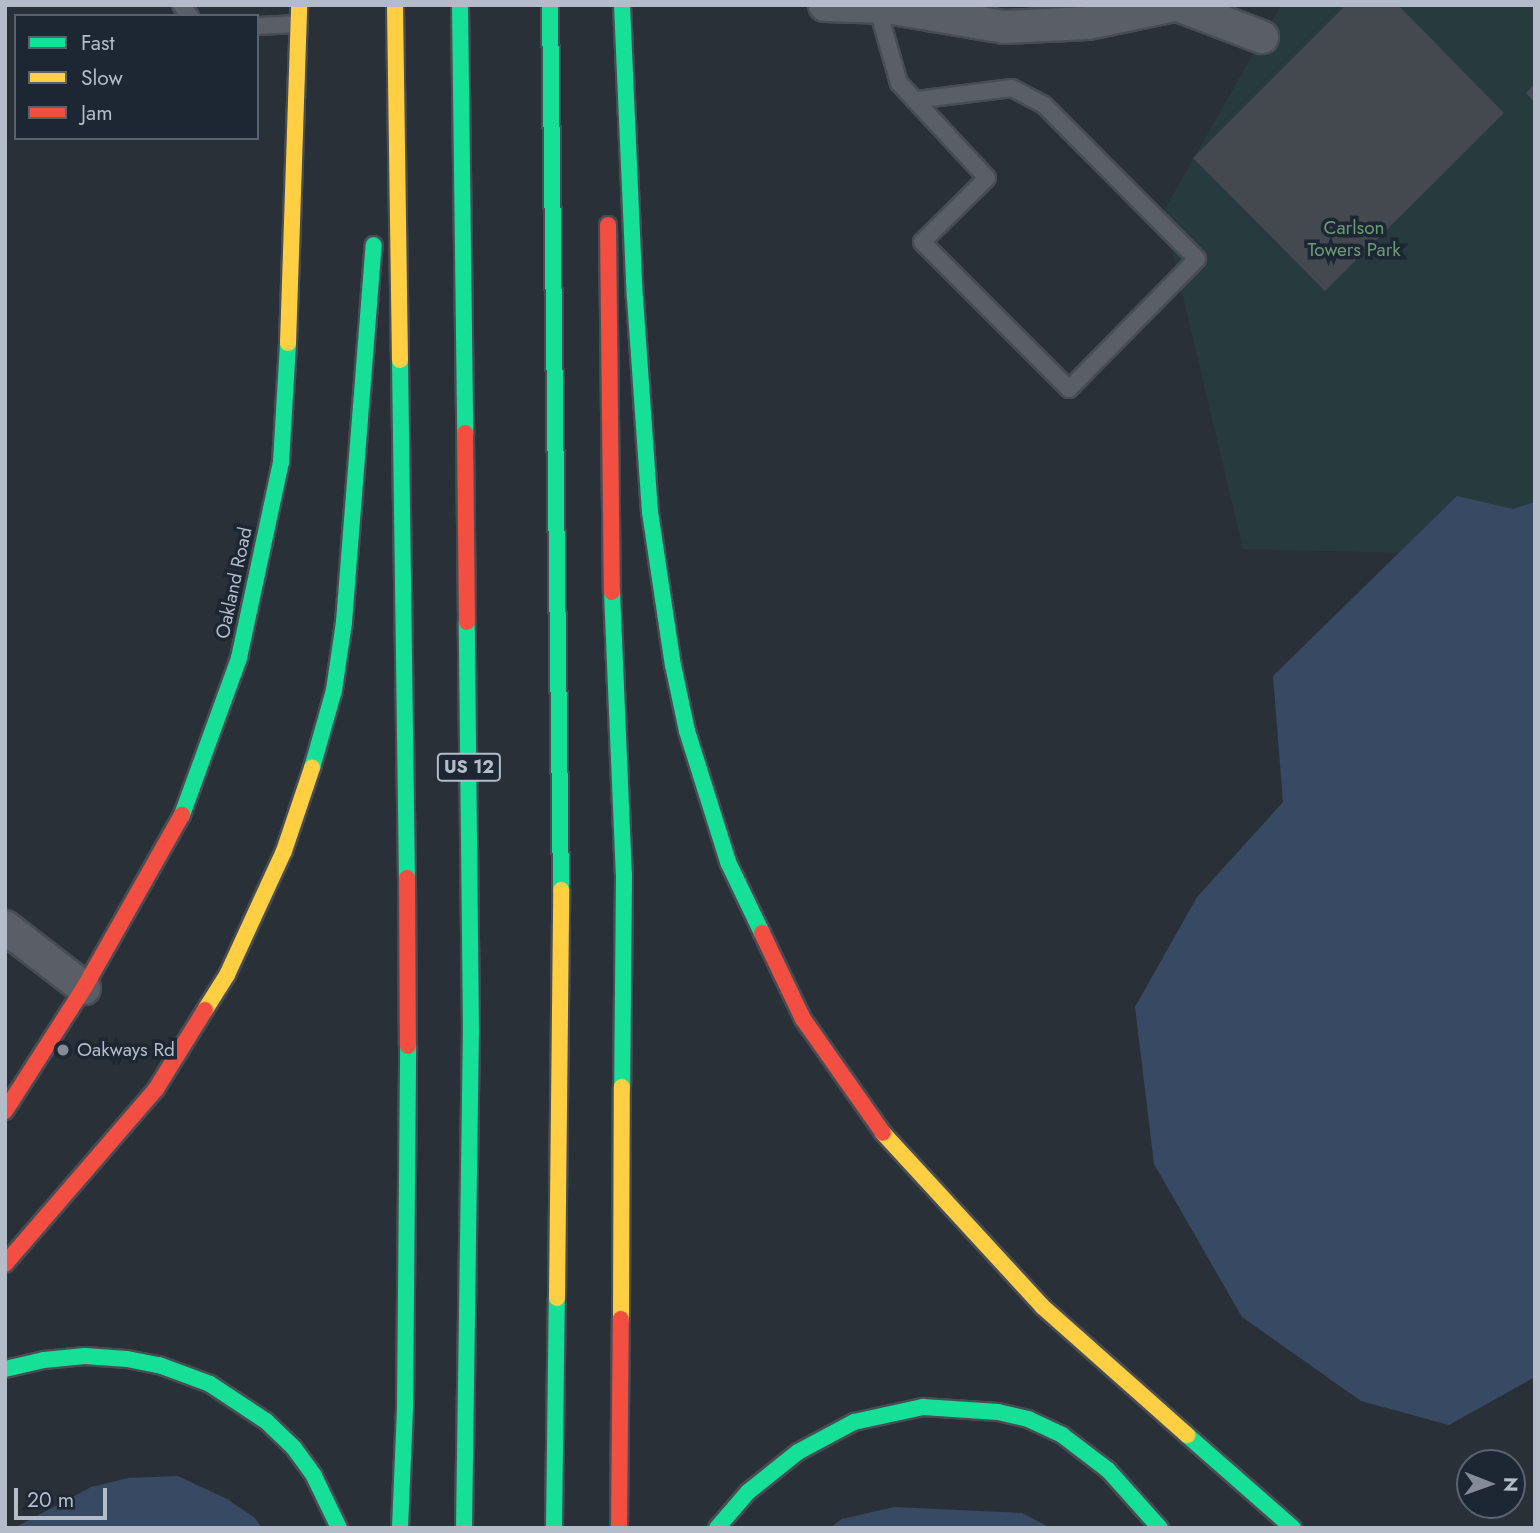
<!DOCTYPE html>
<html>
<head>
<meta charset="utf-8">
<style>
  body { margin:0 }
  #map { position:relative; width:1540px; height:1533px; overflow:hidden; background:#2a3038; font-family:Jost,sans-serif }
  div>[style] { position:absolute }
  .green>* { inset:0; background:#273a3e }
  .water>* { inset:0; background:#384963 }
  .building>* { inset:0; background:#444950 }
  .roads { filter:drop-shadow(2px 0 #484c53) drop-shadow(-2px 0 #484c53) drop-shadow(0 2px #484c53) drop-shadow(0 -2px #484c53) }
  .lane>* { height:16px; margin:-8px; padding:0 8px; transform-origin:8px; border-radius:8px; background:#5a5e66 }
  .street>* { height:32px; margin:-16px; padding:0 16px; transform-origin:16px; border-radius:16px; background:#5a5e66 }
  .fast>* { height:16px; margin:-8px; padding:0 8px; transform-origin:8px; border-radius:8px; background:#16e098 }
  .slow>* { height:16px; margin:-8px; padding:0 8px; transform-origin:8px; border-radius:8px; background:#ffcf43 }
  .jam>* { height:16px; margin:-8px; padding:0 8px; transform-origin:8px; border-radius:8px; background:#f24e42 }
  .dots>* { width:19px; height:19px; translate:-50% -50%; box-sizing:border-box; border:4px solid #1d2633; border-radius:50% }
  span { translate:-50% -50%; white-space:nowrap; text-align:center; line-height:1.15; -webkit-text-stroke:7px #1d2633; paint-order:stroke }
  .shield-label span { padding:2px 5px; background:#1d2633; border:2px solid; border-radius:5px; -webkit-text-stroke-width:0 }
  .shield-label { font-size:18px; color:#b4bcc9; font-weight:700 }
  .park-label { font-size:19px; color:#6b9a76 }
  .street-label { font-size:19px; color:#b4bcc9 }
  .poi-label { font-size:19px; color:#b4bcc9 }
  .left { translate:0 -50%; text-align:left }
  .frame { position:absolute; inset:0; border:7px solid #b4bcc9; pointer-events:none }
  .legend { position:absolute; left:14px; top:14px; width:245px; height:126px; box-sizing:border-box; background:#1d2633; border:2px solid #59626f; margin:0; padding:9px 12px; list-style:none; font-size:21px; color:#b4bcc9 }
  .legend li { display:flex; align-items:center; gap:14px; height:35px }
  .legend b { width:35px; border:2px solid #59626f }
  .north { position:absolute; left:1456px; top:1449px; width:70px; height:70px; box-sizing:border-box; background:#1d2633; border:2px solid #59626f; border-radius:50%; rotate:91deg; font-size:19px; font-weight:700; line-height:28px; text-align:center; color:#b4bcc9 }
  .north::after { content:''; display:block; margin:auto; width:24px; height:32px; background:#848b96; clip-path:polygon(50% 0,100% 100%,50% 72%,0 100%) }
  .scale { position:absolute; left:14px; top:1488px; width:93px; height:32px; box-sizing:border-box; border:4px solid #b4bcc9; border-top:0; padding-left:9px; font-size:21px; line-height:24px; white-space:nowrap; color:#b4bcc9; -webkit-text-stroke:5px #1d2633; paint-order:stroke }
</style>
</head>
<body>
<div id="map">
  <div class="green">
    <i style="clip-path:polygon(1281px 5px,1535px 5px,1535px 556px,1243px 549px,1163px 212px)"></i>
  </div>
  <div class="water">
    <i style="clip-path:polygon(1457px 496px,1513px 509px,1535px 502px,1535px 1377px,1449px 1425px,1361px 1401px,1242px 1317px,1154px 1164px,1135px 1007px,1197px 897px,1283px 802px,1273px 676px)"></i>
    <i style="clip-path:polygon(178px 1476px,227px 1499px,255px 1518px,262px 1528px,14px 1528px,91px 1487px,128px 1478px)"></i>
    <i style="clip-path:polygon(894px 1507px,1022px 1513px,1051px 1528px,830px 1528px,842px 1519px)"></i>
  </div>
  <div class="building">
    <i style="clip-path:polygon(1346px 5px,1398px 5px,1504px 113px,1325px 291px,1193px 158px)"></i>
    <i style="clip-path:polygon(1535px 84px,1535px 103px,1526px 93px)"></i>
  </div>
  <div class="roads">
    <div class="lane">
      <i style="left:181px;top:5px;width:14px;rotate:51deg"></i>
      <i style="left:877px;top:6px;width:80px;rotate:74.1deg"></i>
      <i style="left:899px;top:83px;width:129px;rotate:47.2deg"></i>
      <i style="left:987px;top:178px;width:91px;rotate:135.4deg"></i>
      <i style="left:922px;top:242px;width:208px;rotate:45deg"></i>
      <i style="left:1069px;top:389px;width:182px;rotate:-45.4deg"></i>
      <i style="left:1197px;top:259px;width:217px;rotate:-134.8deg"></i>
      <i style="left:1044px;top:105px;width:36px;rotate:-152deg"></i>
      <i style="left:1012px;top:88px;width:98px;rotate:172.9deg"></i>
      <i style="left:257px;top:26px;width:42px;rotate:-2.7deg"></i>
    </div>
    <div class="street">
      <i style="left:825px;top:5px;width:62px;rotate:1.8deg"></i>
      <i style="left:887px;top:7px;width:119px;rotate:9.7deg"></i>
      <i style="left:1004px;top:27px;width:84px;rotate:-2.7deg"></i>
      <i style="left:1088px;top:23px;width:88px;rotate:-11.8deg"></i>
      <i style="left:1178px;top:5px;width:90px;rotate:20.9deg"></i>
      <i style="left:5px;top:927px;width:100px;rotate:37.7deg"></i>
    </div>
    <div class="fast">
      <i style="left:460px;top:5px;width:428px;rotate:89.3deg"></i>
      <i style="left:550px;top:5px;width:885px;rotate:89.29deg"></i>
      <i style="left:622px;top:5px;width:293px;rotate:87.5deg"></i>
      <i style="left:635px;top:298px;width:215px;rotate:86deg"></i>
      <i style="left:650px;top:512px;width:155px;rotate:81.5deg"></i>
      <i style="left:673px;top:665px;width:67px;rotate:78deg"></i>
      <i style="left:687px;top:731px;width:137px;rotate:72.6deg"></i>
      <i style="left:728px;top:862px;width:79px;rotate:64.4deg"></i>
      <i style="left:400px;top:360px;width:518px;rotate:89.23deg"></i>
      <i style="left:612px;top:592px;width:282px;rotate:87.6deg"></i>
      <i style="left:624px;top:874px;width:213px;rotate:90.5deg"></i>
      <i style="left:312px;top:768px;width:81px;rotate:-74.2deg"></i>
      <i style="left:334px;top:690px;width:69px;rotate:-81.6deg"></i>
      <i style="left:344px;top:622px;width:378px;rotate:-85.5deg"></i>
      <i style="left:182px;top:815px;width:167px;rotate:-70deg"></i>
      <i style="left:239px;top:658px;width:200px;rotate:-77.9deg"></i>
      <i style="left:281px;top:462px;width:119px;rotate:-86.6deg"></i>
      <i style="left:5px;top:1369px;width:40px;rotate:-13deg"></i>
      <i style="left:44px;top:1360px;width:41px;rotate:-5.6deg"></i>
      <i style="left:85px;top:1356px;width:42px;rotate:4.1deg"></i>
      <i style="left:127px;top:1359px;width:33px;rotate:11deg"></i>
      <i style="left:159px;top:1365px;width:54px;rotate:20.4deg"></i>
      <i style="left:210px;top:1384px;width:67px;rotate:33.5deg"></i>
      <i style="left:266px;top:1421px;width:39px;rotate:44deg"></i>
      <i style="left:294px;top:1448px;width:34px;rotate:54deg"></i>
      <i style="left:314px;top:1476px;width:58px;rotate:64.3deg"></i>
      <i style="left:1187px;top:1435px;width:141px;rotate:41.3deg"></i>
      <i style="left:400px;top:1528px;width:120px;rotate:-87.6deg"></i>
      <i style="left:405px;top:1408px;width:362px;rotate:-89.5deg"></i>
      <i style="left:464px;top:1528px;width:497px;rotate:-89.2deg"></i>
      <i style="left:471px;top:1031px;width:409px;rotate:-90.6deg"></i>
      <i style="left:554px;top:1528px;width:230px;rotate:-89.3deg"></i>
      <i style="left:717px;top:1528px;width:48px;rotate:-49.3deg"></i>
      <i style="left:748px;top:1492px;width:64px;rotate:-38.7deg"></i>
      <i style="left:798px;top:1452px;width:64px;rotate:-28.2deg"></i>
      <i style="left:854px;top:1422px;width:71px;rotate:-12.3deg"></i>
      <i style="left:923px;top:1407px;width:75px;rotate:3.8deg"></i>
      <i style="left:998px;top:1412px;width:31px;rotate:13deg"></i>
      <i style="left:1028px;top:1419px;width:38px;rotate:25deg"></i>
      <i style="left:1062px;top:1435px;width:58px;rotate:37.3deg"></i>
      <i style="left:1108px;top:1470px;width:78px;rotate:48.1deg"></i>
    </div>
    <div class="slow">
      <i style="left:395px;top:5px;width:355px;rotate:89.2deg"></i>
      <i style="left:288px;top:343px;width:338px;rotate:-88.1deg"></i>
      <i style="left:205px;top:1010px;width:41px;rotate:-57.8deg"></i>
      <i style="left:227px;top:975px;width:136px;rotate:-65.3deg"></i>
      <i style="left:284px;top:851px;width:88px;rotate:-71.4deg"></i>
      <i style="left:883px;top:1133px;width:236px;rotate:47.4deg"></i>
      <i style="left:1043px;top:1307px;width:193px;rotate:41.6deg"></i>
      <i style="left:557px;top:1298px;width:408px;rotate:-89.4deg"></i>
      <i style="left:621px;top:1319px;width:232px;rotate:-89.8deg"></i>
    </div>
    <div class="jam">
      <i style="left:608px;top:225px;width:367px;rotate:89.4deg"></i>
      <i style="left:465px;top:433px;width:189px;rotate:89.4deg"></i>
      <i style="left:407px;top:878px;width:168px;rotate:89.7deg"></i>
      <i style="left:762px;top:933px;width:95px;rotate:64.5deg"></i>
      <i style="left:803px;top:1019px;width:139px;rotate:54.9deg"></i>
      <i style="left:5px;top:1111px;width:146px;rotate:-57.3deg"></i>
      <i style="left:84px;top:988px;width:199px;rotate:-60.5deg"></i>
      <i style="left:5px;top:1264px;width:231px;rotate:-49.2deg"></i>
      <i style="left:156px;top:1089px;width:93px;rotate:-58.2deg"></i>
      <i style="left:619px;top:1528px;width:209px;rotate:-89.5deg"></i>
    </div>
  </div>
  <div class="dots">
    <i style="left:63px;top:1050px;background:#848b96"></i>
  </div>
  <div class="shield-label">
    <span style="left:469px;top:767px">US 12</span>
  </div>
  <div class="park-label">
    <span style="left:1354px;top:239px">Carlson<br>Towers Park</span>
  </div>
  <div class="street-label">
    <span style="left:234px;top:583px;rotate:-78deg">Oakland Road</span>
  </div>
  <div class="poi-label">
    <span class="left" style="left:77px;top:1050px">Oakways Rd</span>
  </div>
  <div class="frame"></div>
  <ul class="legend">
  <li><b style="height:9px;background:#16e098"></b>Fast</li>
  <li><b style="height:9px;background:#ffcf43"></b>Slow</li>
  <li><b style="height:9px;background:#f24e42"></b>Jam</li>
  </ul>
  <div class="north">N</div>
  <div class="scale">20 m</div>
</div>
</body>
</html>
